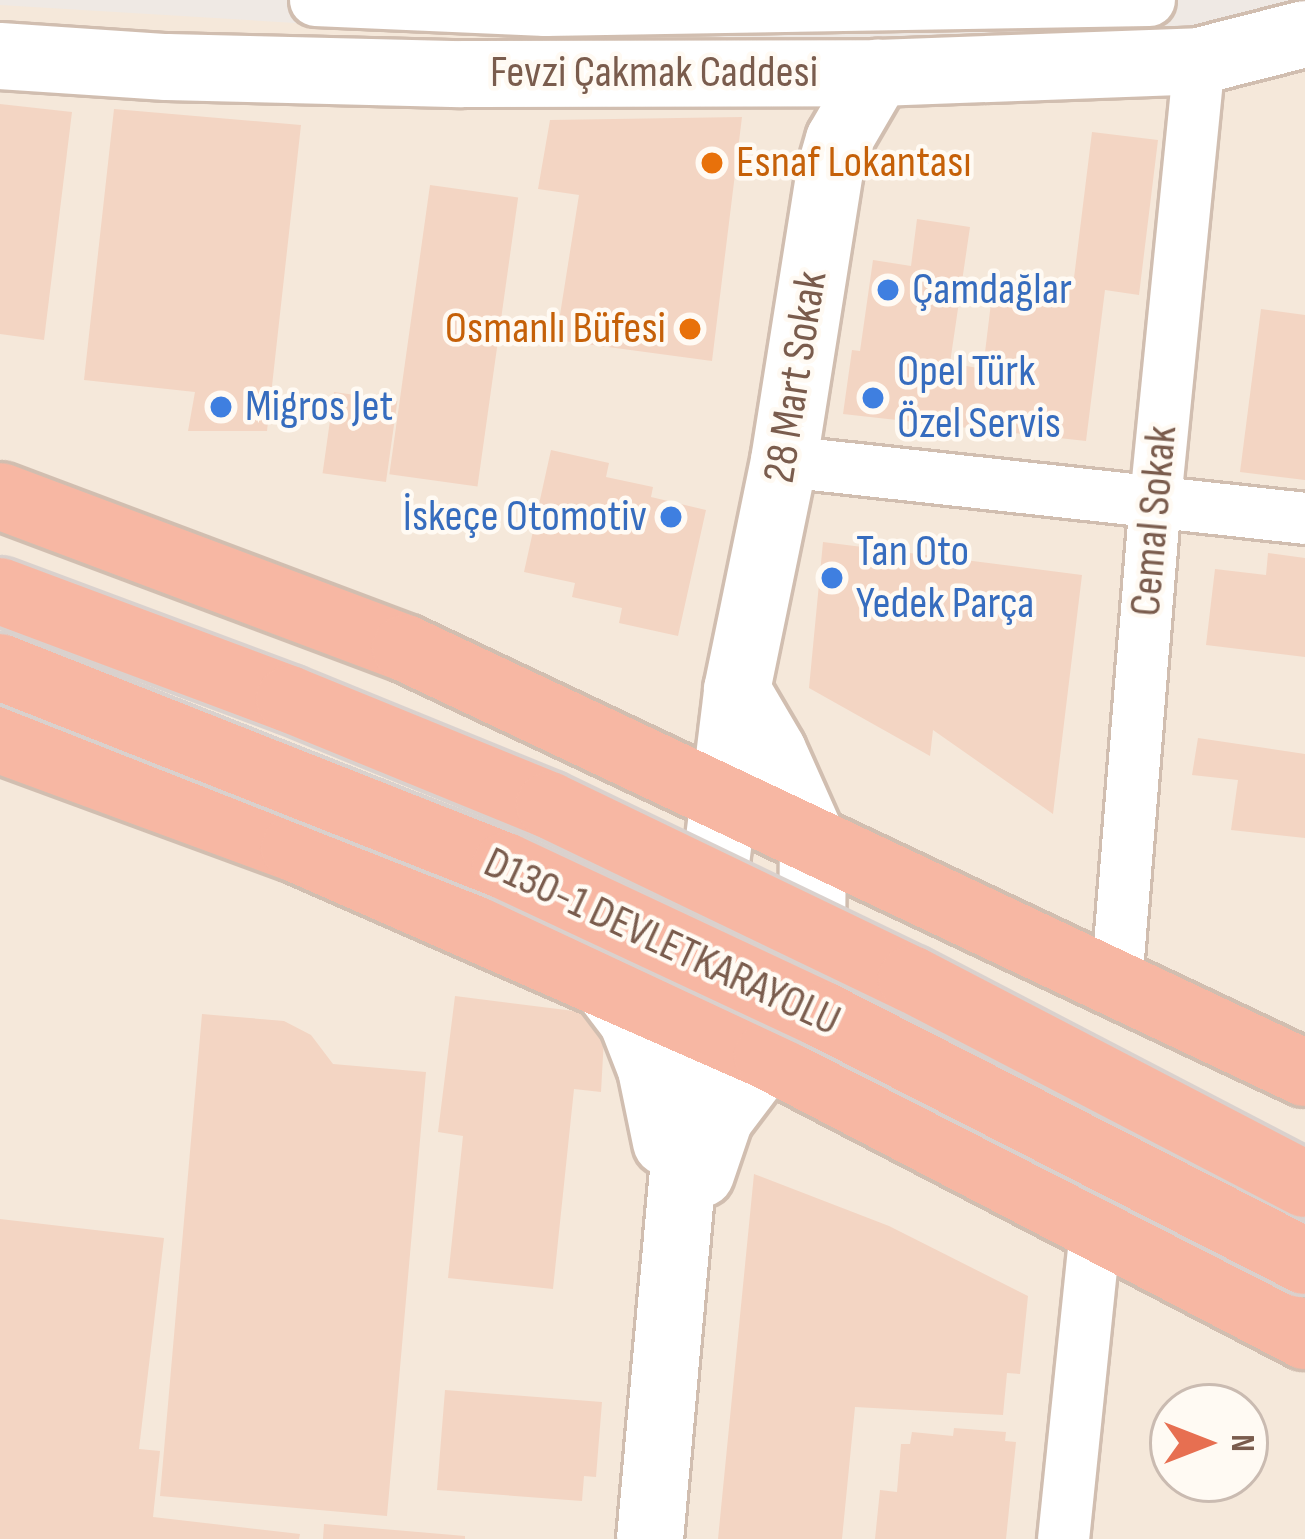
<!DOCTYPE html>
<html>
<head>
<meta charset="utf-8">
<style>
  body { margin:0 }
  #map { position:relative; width:1305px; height:1539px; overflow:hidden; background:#fdf6ec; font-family:"Sofia Sans Condensed",sans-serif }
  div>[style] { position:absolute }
  .residential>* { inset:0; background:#f5e8da }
  .industrial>* { inset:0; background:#efe9e4 }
  .building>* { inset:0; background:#f3d5c3; transform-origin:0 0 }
  .roads { filter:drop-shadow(3px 0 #d1beb0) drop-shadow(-3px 0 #d1beb0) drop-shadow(0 3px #d1beb0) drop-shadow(0 -3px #d1beb0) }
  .street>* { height:51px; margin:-25.5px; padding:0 25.5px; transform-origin:25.5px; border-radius:25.5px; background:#fff }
  .secondary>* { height:66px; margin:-33px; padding:0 33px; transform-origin:33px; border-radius:33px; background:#fff }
  .highway>* { height:66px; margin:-33px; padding:0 33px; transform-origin:33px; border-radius:33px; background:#f7b7a3 }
  .bridges { filter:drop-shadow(3px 0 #dad1cd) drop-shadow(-3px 0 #dad1cd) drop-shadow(0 3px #dad1cd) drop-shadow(0 -3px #dad1cd) }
  .highway-bridge>* { height:66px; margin:-33px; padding:0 33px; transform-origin:33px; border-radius:33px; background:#f7b7a3 }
  .dots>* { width:33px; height:33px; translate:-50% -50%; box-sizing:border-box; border:6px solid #fffaf3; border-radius:50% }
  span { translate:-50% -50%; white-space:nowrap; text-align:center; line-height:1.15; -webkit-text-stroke:9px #fffaf3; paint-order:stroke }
  .street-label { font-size:45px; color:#7a5c4d }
  .food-label { font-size:45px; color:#c56008 }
  .left { translate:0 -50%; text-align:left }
  .right { translate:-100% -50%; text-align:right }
  .shop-label { font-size:45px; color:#366cbe }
  .north { position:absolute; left:1149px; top:1383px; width:120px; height:120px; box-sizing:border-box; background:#fffaf3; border:3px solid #cabbb1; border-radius:50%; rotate:90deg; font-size:33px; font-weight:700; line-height:48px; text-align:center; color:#7a5c4d }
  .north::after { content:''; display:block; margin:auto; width:42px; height:54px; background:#e76f51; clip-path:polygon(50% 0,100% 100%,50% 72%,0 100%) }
</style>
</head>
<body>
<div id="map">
  <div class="residential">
    <i style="clip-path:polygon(evenodd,0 0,1305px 0,1305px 1539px,0 1539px,0 0,1173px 1407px,1245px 1407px,1245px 1479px,1173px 1479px,1173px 1407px)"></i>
  </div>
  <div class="industrial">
    <i style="clip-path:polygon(0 0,1291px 0,1230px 24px,1167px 34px,851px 37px,525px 37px,0 5px)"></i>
  </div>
  <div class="building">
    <i style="clip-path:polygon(0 104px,72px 112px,44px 340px,0 334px)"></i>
    <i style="clip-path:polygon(114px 109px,301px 125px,267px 431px,188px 431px,195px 392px,84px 380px)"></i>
    <i style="clip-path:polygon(742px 117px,712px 361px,556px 340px,579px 195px,538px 189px,550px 120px)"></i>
    <i style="clip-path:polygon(1092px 132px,1158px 140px,1139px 295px,1105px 290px,1086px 441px,843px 414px,852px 350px,860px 351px,873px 260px,911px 266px,917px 219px,970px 227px,950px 363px,983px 369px,994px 278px,1073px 286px)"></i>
    <i style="left:430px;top:185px;width:89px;height:292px;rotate:8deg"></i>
    <i style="clip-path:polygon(1261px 309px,1305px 315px,1305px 480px,1240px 472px)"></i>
    <i style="left:334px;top:392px;width:64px;height:82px;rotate:8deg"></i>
    <i style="clip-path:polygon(551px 450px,609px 463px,606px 477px,653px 487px,651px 497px,706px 510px,678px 636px,619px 623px,622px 608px,572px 597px,575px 583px,524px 572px)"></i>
    <i style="clip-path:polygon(823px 542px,1082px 575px,1053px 814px,933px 730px,930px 756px,809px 688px)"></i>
    <i style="clip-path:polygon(1268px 553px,1305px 558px,1305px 657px,1206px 645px,1215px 569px,1266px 575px)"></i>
    <i style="clip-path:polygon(1198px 738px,1305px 754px,1305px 838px,1231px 830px,1238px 780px,1192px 775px)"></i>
    <i style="clip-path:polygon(455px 996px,582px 1012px,604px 1038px,601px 1092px,574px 1089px,553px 1289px,448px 1278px,463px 1136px,438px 1132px)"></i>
    <i style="clip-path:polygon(202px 1014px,284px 1021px,311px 1035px,333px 1064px,426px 1072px,387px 1516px,160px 1496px)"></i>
    <i style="clip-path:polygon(754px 1174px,889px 1226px,1028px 1296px,1020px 1374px,1007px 1373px,1003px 1415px,855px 1407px,842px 1539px,718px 1539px)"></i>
    <i style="clip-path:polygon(0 1219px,164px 1238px,139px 1449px,160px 1451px,153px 1517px,300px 1534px,299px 1539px,0 1539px)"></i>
    <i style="clip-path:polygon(445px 1390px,602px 1402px,596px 1477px,584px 1476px,582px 1501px,437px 1490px)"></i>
    <i style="clip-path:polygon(954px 1428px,1006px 1432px,1005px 1441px,1016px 1442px,1006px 1539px,875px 1539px,880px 1490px,897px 1492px,901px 1444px,910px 1444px,912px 1432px,953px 1436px)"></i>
    <i style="clip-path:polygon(324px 1524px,465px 1536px,465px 1539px,323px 1539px)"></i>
  </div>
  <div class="roads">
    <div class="street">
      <i style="left:315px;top:0;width:230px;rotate:2.5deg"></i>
      <i style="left:545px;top:10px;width:604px;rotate:-0.95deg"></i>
      <i style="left:784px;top:461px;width:524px;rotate:6.24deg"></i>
      <i style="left:1116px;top:983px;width:485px;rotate:-85.4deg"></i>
      <i style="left:1155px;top:500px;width:441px;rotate:-84.3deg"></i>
      <i style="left:1063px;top:1539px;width:312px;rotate:-84.1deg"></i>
    </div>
    <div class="secondary">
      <i style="left:0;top:56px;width:167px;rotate:3.8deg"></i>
      <i style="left:167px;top:67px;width:295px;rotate:1.4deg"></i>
      <i style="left:462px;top:74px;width:416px;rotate:-0.1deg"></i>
      <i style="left:878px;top:73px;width:321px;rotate:-2.1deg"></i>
      <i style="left:1199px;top:61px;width:109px;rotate:-14.3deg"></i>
      <i style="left:603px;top:982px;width:48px;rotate:52.7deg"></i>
      <i style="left:632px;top:1020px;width:53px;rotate:68.8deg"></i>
      <i style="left:651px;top:1069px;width:75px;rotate:78.4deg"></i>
      <i style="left:701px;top:1174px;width:59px;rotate:-71.3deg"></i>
      <i style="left:720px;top:1118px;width:78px;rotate:-52.8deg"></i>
      <i style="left:767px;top:1056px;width:116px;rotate:-67.2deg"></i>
      <i style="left:812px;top:949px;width:108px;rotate:-89.5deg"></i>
      <i style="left:813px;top:841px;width:98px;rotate:-114deg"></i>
      <i style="left:773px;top:751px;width:71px;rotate:-120.5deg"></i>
      <i style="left:650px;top:1539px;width:515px;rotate:-84.88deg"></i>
      <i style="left:696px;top:1026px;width:338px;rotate:-83deg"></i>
      <i style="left:737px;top:690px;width:234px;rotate:-78.4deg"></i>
      <i style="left:784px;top:461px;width:294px;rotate:-81deg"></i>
      <i style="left:830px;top:171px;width:32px;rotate:-74deg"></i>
      <i style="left:839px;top:140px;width:78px;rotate:-59.8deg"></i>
    </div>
    <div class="highway">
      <i style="left:0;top:496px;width:433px;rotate:20.6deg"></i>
      <i style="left:405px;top:648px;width:995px;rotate:25.28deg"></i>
      <i style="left:0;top:740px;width:313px;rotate:20.2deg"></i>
      <i style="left:294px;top:848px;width:517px;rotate:23.74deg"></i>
      <i style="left:767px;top:1056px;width:607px;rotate:27.49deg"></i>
    </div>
  </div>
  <div class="bridges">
    <div class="highway-bridge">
      <i style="left:0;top:591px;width:309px;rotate:20.5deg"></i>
      <i style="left:289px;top:699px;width:281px;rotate:22.2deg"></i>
      <i style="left:549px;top:805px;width:402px;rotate:25.7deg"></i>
      <i style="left:911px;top:979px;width:444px;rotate:27.5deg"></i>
      <i style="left:0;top:667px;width:543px;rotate:21.51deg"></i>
      <i style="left:505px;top:866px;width:351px;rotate:25.1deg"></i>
      <i style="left:823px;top:1015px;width:541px;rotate:27.04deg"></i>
    </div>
  </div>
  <div class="dots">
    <i style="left:712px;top:163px;background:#e8710a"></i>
    <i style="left:888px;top:290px;background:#3f7fe0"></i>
    <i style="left:690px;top:329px;background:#e8710a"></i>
    <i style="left:873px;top:398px;background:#3f7fe0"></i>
    <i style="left:221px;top:407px;background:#3f7fe0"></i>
    <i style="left:671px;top:517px;background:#3f7fe0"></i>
    <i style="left:832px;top:578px;background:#3f7fe0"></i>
  </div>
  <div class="street-label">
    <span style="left:654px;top:73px">Fevzi Çakmak Caddesi</span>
    <span style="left:796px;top:377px;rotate:-81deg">28 Mart Sokak</span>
    <span style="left:1154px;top:521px;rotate:-85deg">Cemal Sokak</span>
    <span style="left:662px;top:942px;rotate:25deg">D130-1 DEVLETKARAYOLU</span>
  </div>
  <div class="food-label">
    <span class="left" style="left:736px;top:163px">Esnaf Lokantası</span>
    <span class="right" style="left:666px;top:329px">Osmanlı Büfesi</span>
  </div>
  <div class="shop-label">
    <span class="left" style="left:912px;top:290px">Çamdağlar</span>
    <span class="left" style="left:897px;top:398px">Opel Türk<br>Özel Servis</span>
    <span class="left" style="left:245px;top:407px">Migros Jet</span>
    <span class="right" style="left:647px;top:517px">İskeçe Otomotiv</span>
    <span class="left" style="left:856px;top:578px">Tan Oto<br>Yedek Parça</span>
  </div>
  <div class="north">N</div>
</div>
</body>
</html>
